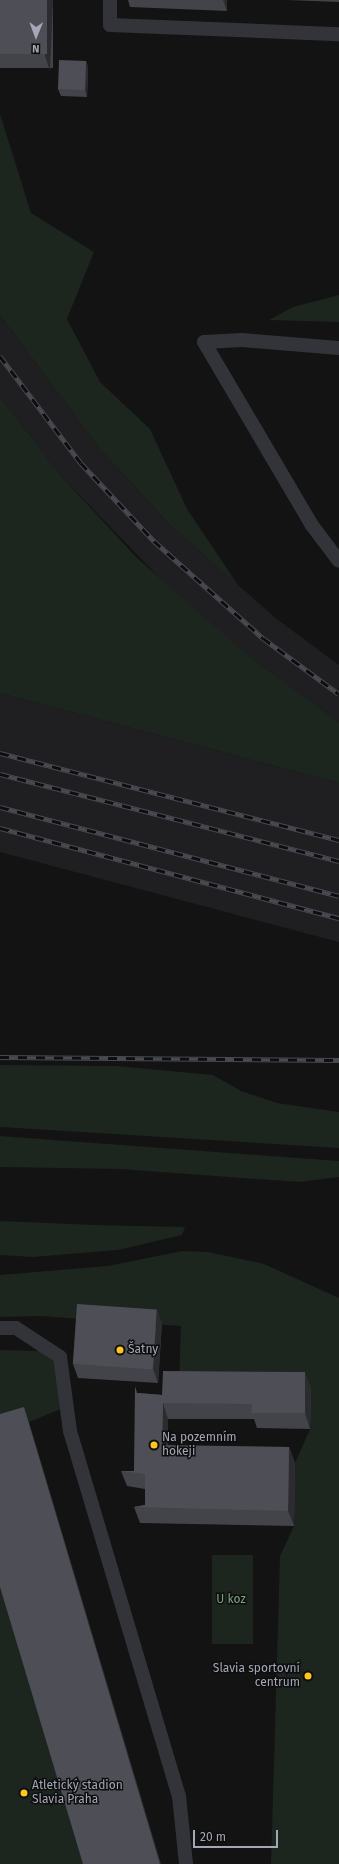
<!DOCTYPE html>
<html>
<head>
<meta charset="utf-8">
<style>
  body { margin:0 }
  #map { position:relative; width:339px; height:1864px; overflow:hidden; background:#131314; font-family:"Fira Sans",sans-serif }
  div>[style] { position:absolute }
  .built>* { inset:0; background:#1f1f22 }
  .green>* { inset:0; background:#1c251e; transform-origin:0 0 }
  .service>* { height:14px; margin:-7px; padding:0 7px; transform-origin:7px; border-radius:7px; background:#33343a }
  .rail>* { height:4.5px; margin-top:-2.25px; transform-origin:0; background:repeating-linear-gradient(90deg,#0e0e0f 0 9px,#484a51 0 18px); box-sizing:border-box; border-block:1px solid #484a51 }
  .wall>* { inset:0; background:#43434a; transform-origin:0 0 }
  .shaded-wall>* { inset:0; background:#2c2c30 }
  .building>* { inset:0; background:#4e4e56; transform-origin:0 0 }
  .dots>* { width:11px; height:11px; translate:-50% -50%; box-sizing:border-box; border:2px solid #0e0e0f; border-radius:50% }
  span { translate:-50% -50%; white-space:nowrap; text-align:center; line-height:1.15; -webkit-text-stroke:3px #0e0e0f; paint-order:stroke }
  .poi-label { font-size:12px; color:#a3a7b6 }
  .left { translate:0 -50%; text-align:left }
  .right { translate:-100% -50%; text-align:right }
  .park-label { font-size:12px; color:#78a37e }
  .north { position:absolute; left:16px; top:16px; width:40px; height:40px; -webkit-text-stroke:3px #0e0e0f; paint-order:stroke; rotate:181deg; font-size:11px; font-weight:700; line-height:16px; text-align:center; color:#a3a7b6 }
  .north::after { content:''; display:block; margin:auto; width:14px; height:18px; background:#a3a7b6; clip-path:polygon(50% 0,100% 100%,50% 72%,0 100%) }
  .scale { position:absolute; left:193px; top:1830px; width:85px; height:18px; box-sizing:border-box; border:2px solid #a3a7b6; border-top:0; padding-left:5px; font-size:12px; line-height:14px; white-space:nowrap; color:#a3a7b6; -webkit-text-stroke:3px #0e0e0f; paint-order:stroke }
</style>
</head>
<body>
<div id="map">
  <div class="built">
    <i style="clip-path:polygon(0 315px,99px 448px,170px 525px,278px 620px,339px 665px,339px 722px,249px 656px,175px 594px,63px 478px,0 397px)"></i>
    <i style="clip-path:polygon(0 693px,339px 783px,339px 942px,0 852px)"></i>
  </div>
  <div class="green">
    <i style="clip-path:polygon(0 114px,31px 213px,94px 252px,67px 319px,100px 382px,150px 429px,187px 509px,238px 585px,170px 525px,99px 448px,0 315px)"></i>
    <i style="clip-path:polygon(339px 295px,339px 322px,269px 320px,293px 307px)"></i>
    <i style="clip-path:polygon(0 397px,63px 478px,137px 558px,249px 656px,339px 722px,339px 783px,0 693px)"></i>
    <i style="clip-path:polygon(0 1065px,116px 1066px,213px 1075px,241px 1091px,277px 1103px,339px 1112px,339px 1148px,0 1127px)"></i>
    <i style="clip-path:polygon(0 1136px,339px 1161px,339px 1177px,299px 1182px,120px 1169px,0 1167px)"></i>
    <i style="clip-path:polygon(0 1221px,95px 1225px,185px 1227px,182px 1235px,118px 1250px,33px 1257px,0 1255px)"></i>
    <i style="clip-path:polygon(182px 1251px,208px 1252px,264px 1264px,339px 1298px,339px 1864px,271px 1864px,280px 1556px,294px 1526px,295px 1463px,310px 1429px,179px 1386px,181px 1326px,39px 1316px,0 1317px,0 1275px,108px 1266px)"></i>
    <i style="clip-path:polygon(0 1350px,41px 1351px,56px 1364px,61px 1409px,29px 1422px,161px 1864px,0 1864px)"></i>
    <i style="left:212px;top:1555px;width:41px;height:89px"></i>
  </div>
  <div class="service">
    <i style="left:110px;top:0;width:25px;rotate:90deg"></i>
    <i style="left:110px;top:25px;width:229px;rotate:2.3deg"></i>
    <i style="left:339px;top:348px;width:97px;rotate:-175.3deg"></i>
    <i style="left:242px;top:340px;width:38px;rotate:177deg"></i>
    <i style="left:204px;top:342px;width:211px;rotate:59.5deg"></i>
    <i style="left:311px;top:524px;width:46px;rotate:52.9deg"></i>
    <i style="left:0;top:1328px;width:16px"></i>
    <i style="left:16px;top:1328px;width:53px;rotate:33.4deg"></i>
    <i style="left:60px;top:1357px;width:75px;rotate:82.3deg"></i>
    <i style="left:70px;top:1431px;width:381px;rotate:73.4deg"></i>
    <i style="left:179px;top:1796px;width:68px;rotate:84.1deg"></i>
  </div>
  <div class="rail">
    <i style="left:0;top:356px;width:134px;rotate:52.9deg"></i>
    <i style="left:81px;top:463px;width:107px;rotate:46.9deg"></i>
    <i style="left:154px;top:541px;width:146px;rotate:41.7deg"></i>
    <i style="left:263px;top:638px;width:94px;rotate:36.4deg"></i>
    <i style="left:0;top:753px;width:350px;rotate:14.4deg"></i>
    <i style="left:0;top:774px;width:350px;rotate:14.4deg"></i>
    <i style="left:0;top:807px;width:350px;rotate:14.7deg"></i>
    <i style="left:0;top:828px;width:351px;rotate:14.9deg"></i>
    <i style="left:0;top:1057px;width:339px;rotate:0.5deg"></i>
  </div>
  <div class="wall">
    <i style="left:0;top:0;width:53px;height:68px"></i>
    <i style="clip-path:polygon(128px 0,227px 0,227px 11px,130px 7px)"></i>
    <i style="clip-path:polygon(287px 0,339px 0,339px 2px)"></i>
    <i style="clip-path:polygon(86px 61px,88px 67px,87px 97px,61px 96px,58px 89px)"></i>
    <i style="clip-path:polygon(162px 1323px,158px 1383px,78px 1378px,73px 1364px)"></i>
    <i style="clip-path:polygon(311px 1388px,310px 1429px,257px 1428px,254px 1419px,168px 1419px,168px 1446px,289px 1447px,295px 1463px,294px 1526px,140px 1523px,134px 1507px,145px 1505px,145px 1489px,127px 1486px,121px 1471px,134px 1471px,138px 1393px,162px 1395px)"></i>
  </div>
  <div class="shaded-wall">
    <i style="clip-path:polygon(47px 0,53px 0,50px 71px,45px 56px)"></i>
    <i style="clip-path:polygon(223px 0,227px 0,227px 11px)"></i>
    <i style="clip-path:polygon(86px 61px,88px 67px,87px 97px,85px 90px)"></i>
    <i style="clip-path:polygon(157px 1309px,162px 1323px,158px 1383px,153px 1369px)"></i>
    <i style="clip-path:polygon(305px 1372px,311px 1388px,310px 1429px,305px 1413px)"></i>
    <i style="clip-path:polygon(163px 1403px,168px 1419px,168px 1461px,162px 1445px)"></i>
    <i style="clip-path:polygon(24px 1407px,29px 1422px,161px 1864px,160px 1864px)"></i>
    <i style="clip-path:polygon(289px 1447px,295px 1463px,294px 1526px,288px 1511px)"></i>
  </div>
  <div class="building">
    <i style="left:0;top:0;width:47px;height:54px"></i>
    <i style="left:59px;top:60px;width:27px;height:29px;rotate:2deg"></i>
    <i style="left:77px;top:1304px;width:80px;height:60px;rotate:4deg"></i>
    <i style="clip-path:polygon(163px 1371px,305px 1372px,305px 1413px,251px 1413px,252px 1404px,163px 1403px,162px 1445px,289px 1447px,288px 1511px,134px 1507px,145px 1505px,145px 1474px,121px 1471px,134px 1471px,135px 1386px,137px 1393px,162px 1395px)"></i>
    <i style="clip-path:polygon(24px 1407px,160px 1864px,83px 1864px,0 1587px,0 1414px)"></i>
  </div>
  <div class="dots">
    <i style="left:120px;top:1350px;background:#ffc620"></i>
    <i style="left:154px;top:1445px;background:#ffc620"></i>
    <i style="left:308px;top:1676px;background:#ffc620"></i>
    <i style="left:24px;top:1793px;background:#ffc620"></i>
  </div>
  <div class="poi-label">
    <span class="left" style="left:128px;top:1350px">Šatny</span>
    <span class="left" style="left:162px;top:1445px">Na pozemním<br>hokeji</span>
    <span class="right" style="left:300px;top:1676px">Slavia sportovní<br>centrum</span>
    <span class="left" style="left:32px;top:1793px">Atletický stadion<br>Slavia Praha</span>
  </div>
  <div class="park-label">
    <span style="left:231px;top:1600px">U koz</span>
  </div>
  <div class="north">N</div>
  <div class="scale">20 m</div>
</div>
</body>
</html>
